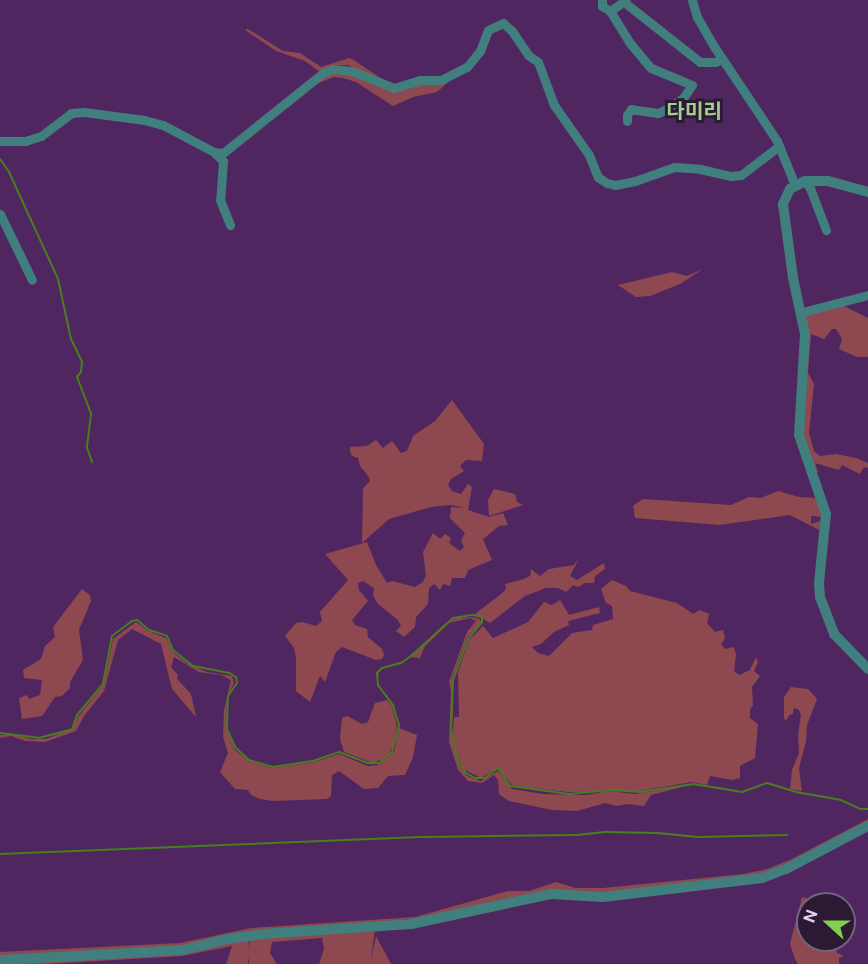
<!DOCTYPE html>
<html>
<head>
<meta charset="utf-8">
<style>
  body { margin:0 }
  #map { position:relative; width:868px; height:964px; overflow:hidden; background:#502661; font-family:"Public Sans","Noto Sans KR",sans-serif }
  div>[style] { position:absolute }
  .green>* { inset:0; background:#8d494f }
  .stream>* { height:2px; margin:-1px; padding:0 1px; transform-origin:1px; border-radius:1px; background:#477f1d }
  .minor>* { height:9px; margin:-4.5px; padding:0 4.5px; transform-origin:4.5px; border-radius:4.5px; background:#417e7e }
  .tertiary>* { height:10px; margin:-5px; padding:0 5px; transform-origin:5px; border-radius:5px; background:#417e7e }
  span { translate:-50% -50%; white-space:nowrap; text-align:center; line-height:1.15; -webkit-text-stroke:6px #2c1a34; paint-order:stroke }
  .quarter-label { font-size:20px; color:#a3ce8c; font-weight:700 }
  .north { position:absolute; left:796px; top:892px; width:60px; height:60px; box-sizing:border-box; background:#2c1a34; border:2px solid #766280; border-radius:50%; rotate:291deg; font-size:16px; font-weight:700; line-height:24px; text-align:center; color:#e6cff1 }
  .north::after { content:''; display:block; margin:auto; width:21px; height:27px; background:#82d04f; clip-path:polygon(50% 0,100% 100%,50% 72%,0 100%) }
</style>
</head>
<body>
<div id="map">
  <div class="green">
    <i style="clip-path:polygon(248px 29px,283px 51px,300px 53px,321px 67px,349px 58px,354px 60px,389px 84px,348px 65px,337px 65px,320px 72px,305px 61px,276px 51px,245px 30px)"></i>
    <i style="clip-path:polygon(347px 71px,380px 87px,453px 78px,437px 92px,413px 97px,393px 106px,356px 82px,343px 78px,334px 77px,303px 89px,327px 73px)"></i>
    <i style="clip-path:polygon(703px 269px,680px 284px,650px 296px,636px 297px,618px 285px,672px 272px,687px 276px)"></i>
    <i style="clip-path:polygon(844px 306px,868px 318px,868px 357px,857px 357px,839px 349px,842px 339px,836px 329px,832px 329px,824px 339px,811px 334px,808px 373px,814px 384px,809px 433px,814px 451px,820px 456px,836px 454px,856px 458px,868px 463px,868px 468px,864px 467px,860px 474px,842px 465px,839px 470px,815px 463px,818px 472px,813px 471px,802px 439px,806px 315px)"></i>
    <i style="clip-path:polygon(452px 400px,484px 444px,482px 461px,466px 460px,460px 466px,464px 471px,451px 479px,448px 485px,452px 491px,461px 494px,468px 484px,472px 487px,468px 510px,489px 517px,503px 513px,508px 525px,499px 526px,483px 539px,492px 560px,468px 570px,465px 578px,452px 578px,450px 586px,443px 584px,440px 590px,434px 584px,429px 588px,428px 604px,416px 617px,415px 627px,404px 637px,396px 631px,401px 626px,398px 620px,378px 604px,373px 596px,374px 588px,363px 581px,358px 583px,359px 590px,368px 601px,352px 620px,355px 625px,367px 629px,368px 637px,382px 649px,384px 655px,382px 659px,376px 660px,342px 647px,336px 652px,325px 682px,320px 676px,310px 702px,296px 691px,296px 657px,294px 648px,285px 636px,296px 623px,302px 622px,316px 626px,322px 621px,320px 612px,348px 580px,325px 554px,367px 542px,376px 565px,387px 583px,392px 581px,415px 587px,423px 582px,426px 575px,423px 552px,433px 533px,440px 539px,445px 534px,451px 538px,449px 543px,460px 551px,464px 547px,461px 541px,465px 533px,450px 518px,451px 507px,465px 508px,451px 505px,431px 507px,389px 519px,362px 543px,363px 488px,370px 481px,369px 477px,360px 466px,358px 458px,352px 456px,350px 451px,350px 447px,367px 446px,376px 440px,383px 448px,392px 441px,401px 453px,407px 451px,413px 436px,435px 421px)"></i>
    <i style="clip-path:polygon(494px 489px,515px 494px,517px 502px,523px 505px,489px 516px,488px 500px)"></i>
    <i style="clip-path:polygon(778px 491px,799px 497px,817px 498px,822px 517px,811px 516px,811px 524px,823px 520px,823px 532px,790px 515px,719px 525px,635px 518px,633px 506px,643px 499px,731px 505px,749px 497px,761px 498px)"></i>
    <i style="clip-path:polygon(579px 559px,570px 576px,577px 580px,604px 563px,605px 569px,595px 576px,594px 583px,585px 583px,578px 587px,573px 585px,566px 592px,558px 588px,546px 588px,525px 596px,490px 623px,475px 614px,501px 594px,506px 589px,505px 584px,524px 579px,530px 576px,531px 569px,540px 576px,549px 569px,574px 565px)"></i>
    <i style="clip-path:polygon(612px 580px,626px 586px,630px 591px,677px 603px,693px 614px,700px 610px,709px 614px,707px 623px,715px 632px,723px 630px,725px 638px,721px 644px,725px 649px,734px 647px,736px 655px,734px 671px,739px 675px,750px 670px,756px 657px,758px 662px,754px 671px,760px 676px,752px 687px,753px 705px,750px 709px,750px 718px,758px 724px,755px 758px,740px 766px,740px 778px,732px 780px,710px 776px,707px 785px,692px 782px,639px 791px,568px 792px,513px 786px,498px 768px,481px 778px,465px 770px,461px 766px,454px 744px,453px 728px,454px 717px,459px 717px,458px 672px,469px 640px,483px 626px,493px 638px,528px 622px,544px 602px,552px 605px,560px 600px,569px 615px,599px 607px,600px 613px,568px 621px,569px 625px,554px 632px,541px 644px,532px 647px,538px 653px,549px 656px,572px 633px,592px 630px,593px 625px,613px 619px,612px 606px,606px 603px,601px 589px)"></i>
    <i style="clip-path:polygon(82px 589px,90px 595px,91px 601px,79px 630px,83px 660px,70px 682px,70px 688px,62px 696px,55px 697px,42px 716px,22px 719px,19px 698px,27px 695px,29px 699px,40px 695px,42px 680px,24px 678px,23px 670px,41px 659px,45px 646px,55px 637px,53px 627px)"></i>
    <i style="clip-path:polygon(472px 617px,480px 619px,481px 623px,467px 638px,452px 679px,453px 716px,450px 727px,458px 764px,467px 776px,481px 781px,498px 771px,512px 789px,543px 794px,585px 795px,609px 791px,635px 794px,690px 785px,651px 795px,644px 806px,627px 804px,617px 806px,605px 803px,577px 811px,552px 810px,509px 801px,499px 794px,498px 780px,494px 775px,482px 783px,468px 781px,458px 770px,449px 742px,451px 691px,449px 682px,467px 632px,476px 621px,470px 618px,449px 623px,425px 646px,420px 658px,410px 657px,445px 624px,457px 618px)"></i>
    <i style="clip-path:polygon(136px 622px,148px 631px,166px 638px,174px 653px,189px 665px,207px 672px,232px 676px,234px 683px,227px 697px,226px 729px,235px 750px,249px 761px,273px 768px,314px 762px,339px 754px,368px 766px,378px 765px,394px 752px,399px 728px,417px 735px,413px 757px,405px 775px,388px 776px,378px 788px,364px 789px,339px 771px,332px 775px,331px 796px,327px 799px,272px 801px,260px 799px,251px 795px,248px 790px,235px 789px,220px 772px,228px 753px,223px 737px,224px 710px,231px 680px,221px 675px,199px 672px,174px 657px,171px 667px,178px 675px,177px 679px,191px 694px,196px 717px,172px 689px,161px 644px,132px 629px,118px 640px,104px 691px,84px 716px,76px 731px,45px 742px,25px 741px,11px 736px,0 738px,0 735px,10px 734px,31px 739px,46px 739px,72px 729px,78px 717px,104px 684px,113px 639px)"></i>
    <i style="clip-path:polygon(791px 687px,808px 689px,817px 699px,807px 725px,806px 742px,799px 768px,802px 791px,790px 789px,792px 770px,799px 753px,798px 735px,801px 715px,799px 710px,794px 708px,793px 714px,789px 715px,786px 721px,784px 718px,784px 697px)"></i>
    <i style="clip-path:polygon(387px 700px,392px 706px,397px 726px,394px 744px,387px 757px,373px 763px,344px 752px,340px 739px,342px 718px,347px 716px,362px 724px,368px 722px,375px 703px)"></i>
    <i style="clip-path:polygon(868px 819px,868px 822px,763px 875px,595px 894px,566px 893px,453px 914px,183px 946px,0 956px,0 952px,180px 943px,251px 928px,415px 917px,508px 891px,529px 891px,556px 882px,575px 888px,603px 888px,743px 874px,767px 869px,792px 859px)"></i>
    <i style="clip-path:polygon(802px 897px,809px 899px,813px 904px,808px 904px,808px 940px,833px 940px,837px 953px,844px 956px,839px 958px,839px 964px,798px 964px,795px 959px,790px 944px)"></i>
    <i style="clip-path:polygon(375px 929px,371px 961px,376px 936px,391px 964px,319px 964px,324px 949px,322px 938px,272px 942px,270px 953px,277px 964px,249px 964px,249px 956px,248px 964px,226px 964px,232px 946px,182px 956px,47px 964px,0 964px,248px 938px,250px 953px,249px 938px)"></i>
  </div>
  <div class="stream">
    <i style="left:0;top:159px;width:16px;rotate:55deg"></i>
    <i style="left:9px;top:172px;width:118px;rotate:65.4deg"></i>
    <i style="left:58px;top:279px;width:61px;rotate:77.8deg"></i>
    <i style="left:71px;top:339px;width:25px;rotate:64deg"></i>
    <i style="left:82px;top:362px;width:10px;rotate:96deg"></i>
    <i style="left:81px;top:372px;width:6px;rotate:129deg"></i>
    <i style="left:77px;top:377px;width:40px;rotate:69deg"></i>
    <i style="left:91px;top:414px;width:34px;rotate:97deg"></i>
    <i style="left:87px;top:448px;width:15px;rotate:70deg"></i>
    <i style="left:0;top:733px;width:39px;rotate:7deg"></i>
    <i style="left:39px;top:738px;width:34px;rotate:-15deg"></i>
    <i style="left:72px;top:729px;width:15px;rotate:-70deg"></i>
    <i style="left:77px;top:715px;width:40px;rotate:-50deg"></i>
    <i style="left:103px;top:684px;width:49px;rotate:-79.4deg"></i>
    <i style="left:112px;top:636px;width:25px;rotate:-37deg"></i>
    <i style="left:132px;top:621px;width:5px;rotate:-11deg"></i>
    <i style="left:137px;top:620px;width:16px;rotate:40deg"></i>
    <i style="left:149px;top:630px;width:19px;rotate:18deg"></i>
    <i style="left:167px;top:636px;width:15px;rotate:67deg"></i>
    <i style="left:173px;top:650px;width:26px;rotate:39deg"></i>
    <i style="left:193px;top:666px;width:37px;rotate:11deg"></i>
    <i style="left:229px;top:673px;width:8px;rotate:30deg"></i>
    <i style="left:236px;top:677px;width:6px;rotate:81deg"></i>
    <i style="left:237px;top:683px;width:16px;rotate:125deg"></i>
    <i style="left:228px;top:696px;width:33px;rotate:92deg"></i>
    <i style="left:227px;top:729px;width:20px;rotate:66deg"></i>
    <i style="left:235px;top:747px;width:19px;rotate:43deg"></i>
    <i style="left:249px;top:760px;width:25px;rotate:16deg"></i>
    <i style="left:273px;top:767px;width:40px;rotate:-8.5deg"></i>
    <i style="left:313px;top:761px;width:28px;rotate:-19deg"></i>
    <i style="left:339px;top:752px;width:30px;rotate:21deg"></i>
    <i style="left:367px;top:763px;width:12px"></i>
    <i style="left:379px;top:763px;width:17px;rotate:-40deg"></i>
    <i style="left:392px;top:752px;width:28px;rotate:-75deg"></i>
    <i style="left:399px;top:725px;width:21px;rotate:-107deg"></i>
    <i style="left:393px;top:705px;width:25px;rotate:-127deg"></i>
    <i style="left:378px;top:685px;width:12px;rotate:-95deg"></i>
    <i style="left:377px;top:673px;width:7px;rotate:-45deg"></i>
    <i style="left:382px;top:668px;width:20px;rotate:-15deg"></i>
    <i style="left:401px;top:663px;width:12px;rotate:-35deg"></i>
    <i style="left:411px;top:656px;width:57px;rotate:-42.1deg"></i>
    <i style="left:453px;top:618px;width:20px;rotate:-9deg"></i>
    <i style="left:473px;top:615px;width:9px;rotate:13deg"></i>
    <i style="left:482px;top:617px;width:5px;rotate:90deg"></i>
    <i style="left:482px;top:622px;width:22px;rotate:129deg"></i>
    <i style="left:468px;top:639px;width:44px;rotate:110.1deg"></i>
    <i style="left:453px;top:680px;width:48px;rotate:92.4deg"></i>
    <i style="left:451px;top:728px;width:35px;rotate:78deg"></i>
    <i style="left:458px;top:762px;width:14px;rotate:54deg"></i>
    <i style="left:466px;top:773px;width:10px;rotate:29deg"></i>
    <i style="left:475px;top:778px;width:10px"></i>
    <i style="left:485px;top:778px;width:16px;rotate:-38deg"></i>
    <i style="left:498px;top:768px;width:22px;rotate:56deg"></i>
    <i style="left:510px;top:786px;width:60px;rotate:7.7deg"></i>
    <i style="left:569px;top:794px;width:42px;rotate:-5.4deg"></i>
    <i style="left:611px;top:790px;width:29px;rotate:4deg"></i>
    <i style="left:640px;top:792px;width:54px;rotate:-8.6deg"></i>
    <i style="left:693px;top:784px;width:50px;rotate:9.3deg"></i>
    <i style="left:742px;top:792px;width:27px;rotate:-20deg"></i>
    <i style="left:767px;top:783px;width:30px;rotate:17deg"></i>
    <i style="left:796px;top:792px;width:46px;rotate:10.1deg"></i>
    <i style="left:841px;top:800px;width:21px;rotate:25deg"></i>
    <i style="left:860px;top:809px;width:8px"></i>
    <i style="left:0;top:854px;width:427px;rotate:-2.3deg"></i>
    <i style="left:427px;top:837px;width:150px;rotate:-0.8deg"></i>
    <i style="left:577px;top:835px;width:28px;rotate:-6deg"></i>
    <i style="left:605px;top:832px;width:52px;rotate:1.1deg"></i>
    <i style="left:657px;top:833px;width:41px;rotate:5.6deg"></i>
    <i style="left:698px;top:837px;width:89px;rotate:-1.3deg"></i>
  </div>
  <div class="minor">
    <i style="left:602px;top:0;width:6px;rotate:90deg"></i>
    <i style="left:602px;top:6px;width:9px;rotate:32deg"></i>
    <i style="left:610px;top:11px;width:19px;rotate:-35deg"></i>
    <i style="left:692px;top:0;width:18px;rotate:74deg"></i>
    <i style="left:697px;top:17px;width:36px;rotate:60deg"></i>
    <i style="left:715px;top:48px;width:112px;rotate:56.3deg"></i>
    <i style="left:777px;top:141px;width:48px;rotate:67.8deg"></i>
    <i style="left:624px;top:2px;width:97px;rotate:38.3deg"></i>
    <i style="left:700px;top:62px;width:15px"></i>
    <i style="left:715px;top:62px;width:8px;rotate:-23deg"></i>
    <i style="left:610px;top:11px;width:36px;rotate:58deg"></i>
    <i style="left:629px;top:42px;width:34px;rotate:50deg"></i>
    <i style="left:651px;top:68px;width:44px;rotate:22.5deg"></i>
    <i style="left:692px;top:85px;width:16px;rotate:125deg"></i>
    <i style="left:683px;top:98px;width:22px;rotate:146deg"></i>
    <i style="left:665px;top:110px;width:8px;rotate:157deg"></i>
    <i style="left:658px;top:113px;width:27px;rotate:-172deg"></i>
    <i style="left:631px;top:109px;width:7px;rotate:124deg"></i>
    <i style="left:627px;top:115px;width:6px;rotate:90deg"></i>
    <i style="left:0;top:141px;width:25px"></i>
    <i style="left:25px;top:141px;width:17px;rotate:-17deg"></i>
    <i style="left:41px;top:136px;width:38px;rotate:-37deg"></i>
    <i style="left:71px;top:113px;width:13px;rotate:-4deg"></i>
    <i style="left:84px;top:112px;width:61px;rotate:7.6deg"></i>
    <i style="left:144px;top:120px;width:20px;rotate:15deg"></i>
    <i style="left:163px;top:125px;width:58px;rotate:27.9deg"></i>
    <i style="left:214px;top:152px;width:9px;rotate:6deg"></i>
    <i style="left:223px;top:153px;width:128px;rotate:-38.7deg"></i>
    <i style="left:323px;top:73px;width:11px;rotate:-22deg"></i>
    <i style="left:333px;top:69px;width:19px;rotate:6deg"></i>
    <i style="left:352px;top:71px;width:45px;rotate:22deg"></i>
    <i style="left:394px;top:88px;width:27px;rotate:-17deg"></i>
    <i style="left:420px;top:80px;width:21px"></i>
    <i style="left:441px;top:80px;width:29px;rotate:-27deg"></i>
    <i style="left:467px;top:67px;width:21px;rotate:-51deg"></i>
    <i style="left:480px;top:51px;width:22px;rotate:-69deg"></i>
    <i style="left:488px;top:30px;width:17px;rotate:-25deg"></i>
    <i style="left:503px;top:23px;width:12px;rotate:42deg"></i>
    <i style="left:512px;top:31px;width:29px;rotate:56deg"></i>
    <i style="left:528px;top:55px;width:12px;rotate:35deg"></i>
    <i style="left:538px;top:62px;width:46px;rotate:69.6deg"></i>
    <i style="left:554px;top:105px;width:61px;rotate:55deg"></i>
    <i style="left:589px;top:155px;width:24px;rotate:68deg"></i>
    <i style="left:598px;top:177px;width:11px;rotate:34deg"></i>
    <i style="left:607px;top:183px;width:8px;rotate:14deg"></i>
    <i style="left:615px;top:185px;width:20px;rotate:-11deg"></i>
    <i style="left:635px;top:181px;width:41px;rotate:-19.7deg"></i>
    <i style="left:674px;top:167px;width:26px;rotate:4deg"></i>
    <i style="left:700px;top:169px;width:32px;rotate:13deg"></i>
    <i style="left:731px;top:176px;width:10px;rotate:-6deg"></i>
    <i style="left:741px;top:175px;width:48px;rotate:-37.3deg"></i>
    <i style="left:214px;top:152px;width:13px;rotate:45deg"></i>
    <i style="left:223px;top:161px;width:39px;rotate:94deg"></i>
    <i style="left:220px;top:200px;width:27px;rotate:68deg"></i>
    <i style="left:805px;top:181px;width:9px;rotate:54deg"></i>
    <i style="left:810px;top:188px;width:45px;rotate:69.1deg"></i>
    <i style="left:0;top:214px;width:73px;rotate:64.1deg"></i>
    <i style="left:802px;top:312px;width:68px;rotate:-14.4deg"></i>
  </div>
  <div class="tertiary">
    <i style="left:868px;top:192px;width:41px;rotate:-164.6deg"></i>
    <i style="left:828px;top:181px;width:23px;rotate:180deg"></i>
    <i style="left:805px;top:181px;width:17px;rotate:152deg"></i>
    <i style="left:790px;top:189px;width:17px;rotate:115deg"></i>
    <i style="left:783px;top:204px;width:75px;rotate:82.3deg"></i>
    <i style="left:793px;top:278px;width:57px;rotate:77.9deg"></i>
    <i style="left:805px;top:334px;width:101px;rotate:93.4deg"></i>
    <i style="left:799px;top:435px;width:83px;rotate:71.1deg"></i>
    <i style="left:826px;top:514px;width:69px;rotate:95.8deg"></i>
    <i style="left:819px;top:583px;width:14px;rotate:86deg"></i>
    <i style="left:820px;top:597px;width:40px;rotate:69deg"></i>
    <i style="left:834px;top:634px;width:49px;rotate:45.8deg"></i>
    <i style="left:0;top:960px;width:183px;rotate:-3.1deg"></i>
    <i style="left:183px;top:950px;width:45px;rotate:-14deg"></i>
    <i style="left:227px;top:939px;width:35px;rotate:-8deg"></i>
    <i style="left:262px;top:934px;width:149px;rotate:-3.8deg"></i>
    <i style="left:411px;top:924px;width:143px;rotate:-12.1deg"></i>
    <i style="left:551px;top:894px;width:52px;rotate:3.3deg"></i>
    <i style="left:603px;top:897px;width:160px;rotate:-6.8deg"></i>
    <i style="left:762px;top:878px;width:26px;rotate:-21deg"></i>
    <i style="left:786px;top:869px;width:93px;rotate:-27.7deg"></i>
  </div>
  <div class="quarter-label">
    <span style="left:694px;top:111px">다미리</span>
  </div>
  <div class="north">N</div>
</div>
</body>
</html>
